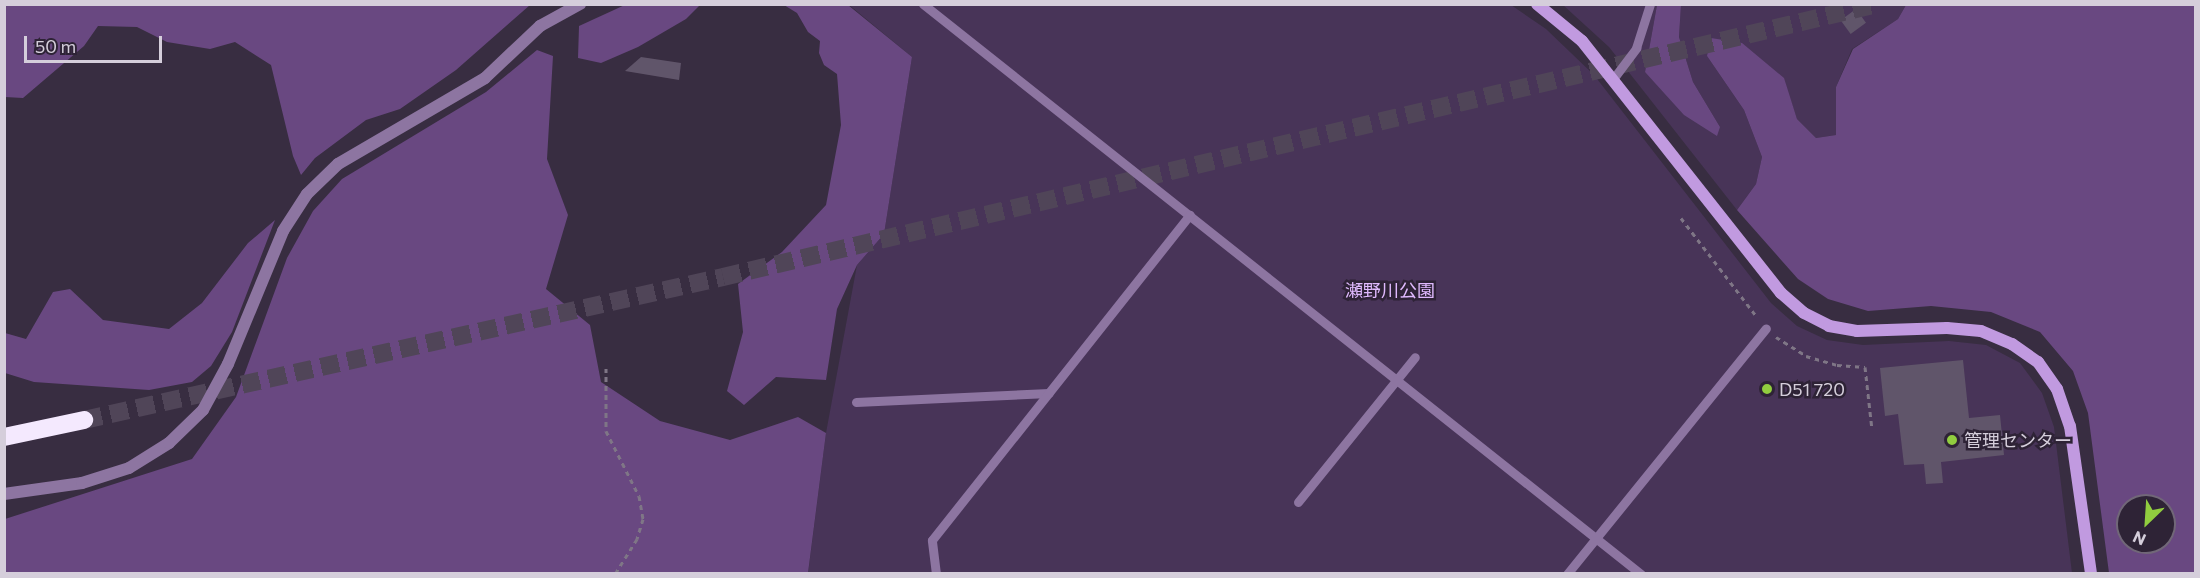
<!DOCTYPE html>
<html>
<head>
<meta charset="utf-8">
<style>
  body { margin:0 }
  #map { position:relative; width:2200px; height:578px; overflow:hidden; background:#382d41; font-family:Commissioner,"Noto Sans JP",sans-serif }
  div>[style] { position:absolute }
  .green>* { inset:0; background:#483458 }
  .forest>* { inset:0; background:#694881 }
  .building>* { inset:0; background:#60556a; transform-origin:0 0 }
  .highway-tunnel>* { height:18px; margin-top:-9px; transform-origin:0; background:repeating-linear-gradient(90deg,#504558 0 18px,transparent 0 27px) }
  .path>* { height:3px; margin-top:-1.5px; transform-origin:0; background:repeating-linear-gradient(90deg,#7f7686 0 4.5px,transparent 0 9px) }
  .lane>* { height:9px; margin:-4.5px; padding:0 4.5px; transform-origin:4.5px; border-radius:4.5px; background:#8d75a1 }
  .street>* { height:12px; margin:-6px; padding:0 6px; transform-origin:6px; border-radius:6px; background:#8d75a1 }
  .secondary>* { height:12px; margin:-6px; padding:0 6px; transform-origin:6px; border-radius:6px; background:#c19ae0 }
  .highway>* { height:18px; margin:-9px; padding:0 9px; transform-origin:9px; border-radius:9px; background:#f4e9fe }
  .dots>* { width:16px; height:16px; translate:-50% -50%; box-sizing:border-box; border:3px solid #2e2336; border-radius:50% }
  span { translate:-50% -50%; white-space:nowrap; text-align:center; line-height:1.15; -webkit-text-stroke:5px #2e2336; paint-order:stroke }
  .park-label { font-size:18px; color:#dfb9fd }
  .poi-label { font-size:18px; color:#d5cedb }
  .left { translate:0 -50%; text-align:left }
  .frame { position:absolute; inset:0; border:6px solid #d5cedb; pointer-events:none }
  .north { position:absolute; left:2116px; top:494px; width:60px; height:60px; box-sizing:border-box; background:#2e2336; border:2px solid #716778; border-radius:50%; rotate:205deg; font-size:16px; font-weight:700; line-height:24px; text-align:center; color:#d5cedb }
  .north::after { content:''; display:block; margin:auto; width:21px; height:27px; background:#91cd3f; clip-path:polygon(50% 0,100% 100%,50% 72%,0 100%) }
  .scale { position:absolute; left:24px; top:36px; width:138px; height:27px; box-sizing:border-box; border:3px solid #d5cedb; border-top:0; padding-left:8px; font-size:18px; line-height:21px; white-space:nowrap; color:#d5cedb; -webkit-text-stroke:4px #2e2336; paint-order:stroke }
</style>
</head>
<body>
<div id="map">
  <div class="green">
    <i style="clip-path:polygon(848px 4px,1511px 5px,1546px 29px,1594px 75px,1771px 303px,1797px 326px,1827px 340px,1863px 345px,1949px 341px,1986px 345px,2020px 363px,2042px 393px,2054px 427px,2072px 573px,808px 574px,826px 433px,857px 265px,884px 234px,912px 57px)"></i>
    <i style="clip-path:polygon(1563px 5px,1657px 5px,1645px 72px,1720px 127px,1693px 82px,1679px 37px,1681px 5px,1906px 5px,1898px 19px,1852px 49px,1836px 87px,1836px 135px,1816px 138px,1797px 119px,1783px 78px,1707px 56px,1744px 110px,1762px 157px,1756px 184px,1737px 210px,1609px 47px)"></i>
  </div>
  <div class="forest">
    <i style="clip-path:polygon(627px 4px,700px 4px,700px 5px,686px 19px,638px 47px,601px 63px,578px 58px,579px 26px)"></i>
    <i style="clip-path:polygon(4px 5px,5px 4px,530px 5px,456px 70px,400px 109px,366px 120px,315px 158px,301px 175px,293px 156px,271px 65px,235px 42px,210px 49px,167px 42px,137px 27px,98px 26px,84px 46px,23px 98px,5px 97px)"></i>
    <i style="clip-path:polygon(784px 5px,848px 5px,912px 57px,884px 234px,857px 265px,837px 309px,826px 380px,776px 377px,744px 405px,727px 391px,743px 332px,738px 284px,782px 252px,826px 205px,841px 125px,837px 74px,824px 65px,819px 53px,820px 41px,808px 32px,797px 13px)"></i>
    <i style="clip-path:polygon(1657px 5px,1681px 5px,1679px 37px,1693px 82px,1720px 127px,1717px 136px,1684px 115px,1645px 72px)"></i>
    <i style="clip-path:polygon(evenodd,1906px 5px,2195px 5px,2195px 573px,2109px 573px,2088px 413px,2073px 371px,2040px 332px,1991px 312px,1931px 306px,1868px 311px,1828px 299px,1798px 279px,1737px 210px,1756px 184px,1762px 157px,1744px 110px,1707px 56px,1711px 38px,1742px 43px,1784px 78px,1797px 119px,1816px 138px,1836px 135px,1836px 87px,1853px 49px,1898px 19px,1906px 5px,2128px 506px,2164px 506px,2164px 542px,2128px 542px,2128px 506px)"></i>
    <i style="clip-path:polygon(537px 50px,553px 56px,547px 159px,568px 215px,546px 289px,590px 325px,601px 382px,660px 421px,730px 440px,798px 417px,826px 433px,808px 573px,5px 573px,5px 519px,192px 459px,236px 397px,287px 258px,313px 211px,342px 179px,486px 92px)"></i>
    <i style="clip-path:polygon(275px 220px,232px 332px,211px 366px,192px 382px,149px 390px,34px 382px,5px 373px,5px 333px,26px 339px,53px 292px,70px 289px,103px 320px,169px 329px,202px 303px,248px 243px)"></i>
  </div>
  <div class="building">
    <i style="left:1856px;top:9px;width:17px;height:19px;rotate:54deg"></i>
    <i style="clip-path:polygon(641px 57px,681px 63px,679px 80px,625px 71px)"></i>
    <i style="clip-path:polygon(1963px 360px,1969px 418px,2000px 415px,2004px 455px,1941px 462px,1943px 483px,1926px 484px,1924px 464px,1904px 465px,1898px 414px,1885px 416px,1880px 368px)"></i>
  </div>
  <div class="highway-tunnel">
    <i style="left:84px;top:420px;width:655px;rotate:-12.61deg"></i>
    <i style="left:723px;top:277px;width:1186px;rotate:-13.31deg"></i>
  </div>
  <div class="path">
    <i style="left:1681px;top:218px;width:125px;rotate:52.5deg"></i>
    <i style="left:1776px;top:337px;width:36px;rotate:32deg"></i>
    <i style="left:1806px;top:356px;width:32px;rotate:16deg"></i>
    <i style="left:1837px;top:365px;width:28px;rotate:4deg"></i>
    <i style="left:1865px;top:367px;width:62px;rotate:83.6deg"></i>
    <i style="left:606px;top:368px;width:63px;rotate:90deg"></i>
    <i style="left:606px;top:431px;width:73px;rotate:63.1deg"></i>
    <i style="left:639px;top:496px;width:23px;rotate:80deg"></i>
    <i style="left:643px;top:519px;width:21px;rotate:107deg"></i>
    <i style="left:637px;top:539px;width:41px;rotate:122.2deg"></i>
  </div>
  <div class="lane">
    <i style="left:923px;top:4px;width:917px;rotate:38.45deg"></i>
    <i style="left:1613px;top:79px;width:39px;rotate:-53deg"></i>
    <i style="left:1636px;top:48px;width:46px;rotate:-72.3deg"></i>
    <i style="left:856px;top:402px;width:193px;rotate:-2.7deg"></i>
    <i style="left:1298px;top:502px;width:186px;rotate:-51.1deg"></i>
    <i style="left:936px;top:574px;width:34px;rotate:-97deg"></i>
    <i style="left:932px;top:540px;width:415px;rotate:-51.6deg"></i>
    <i style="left:1567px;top:574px;width:316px;rotate:-51deg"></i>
  </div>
  <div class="street">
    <i style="left:4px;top:494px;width:79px;rotate:-8deg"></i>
    <i style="left:82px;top:483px;width:49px;rotate:-17.7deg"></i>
    <i style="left:129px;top:468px;width:47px;rotate:-32deg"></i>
    <i style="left:169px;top:443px;width:47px;rotate:-44.1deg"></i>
    <i style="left:203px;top:410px;width:52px;rotate:-61.5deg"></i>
    <i style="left:228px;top:364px;width:144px;rotate:-67.5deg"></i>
    <i style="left:283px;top:231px;width:44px;rotate:-57deg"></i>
    <i style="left:307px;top:194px;width:43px;rotate:-44.1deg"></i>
    <i style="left:338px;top:164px;width:170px;rotate:-30.3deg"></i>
    <i style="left:485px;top:78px;width:76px;rotate:-43.4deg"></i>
    <i style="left:540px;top:26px;width:46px;rotate:-28.8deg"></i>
  </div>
  <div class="secondary">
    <i style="left:1537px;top:4px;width:58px;rotate:39.4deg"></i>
    <i style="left:1582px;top:41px;width:321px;rotate:51.7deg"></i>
    <i style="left:1781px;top:293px;width:30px;rotate:41deg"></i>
    <i style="left:1804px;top:313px;width:28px;rotate:27deg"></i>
    <i style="left:1829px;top:326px;width:28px;rotate:10deg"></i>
    <i style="left:1857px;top:331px;width:90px;rotate:-1.9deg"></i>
    <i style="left:1947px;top:328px;width:34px;rotate:5deg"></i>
    <i style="left:1981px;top:331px;width:34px;rotate:23deg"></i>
    <i style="left:2012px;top:344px;width:32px;rotate:35deg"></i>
    <i style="left:2038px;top:362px;width:33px;rotate:55deg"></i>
    <i style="left:2057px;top:389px;width:39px;rotate:71deg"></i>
    <i style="left:2070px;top:426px;width:149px;rotate:81.9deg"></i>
  </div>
  <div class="highway">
    <i style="left:4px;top:437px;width:82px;rotate:-12deg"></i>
  </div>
  <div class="dots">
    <i style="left:1767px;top:389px;background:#91cd3f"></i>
    <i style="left:1952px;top:440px;background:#91cd3f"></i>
  </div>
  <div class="park-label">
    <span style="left:1390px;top:290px">瀬野川公園</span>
  </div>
  <div class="poi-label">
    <span class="left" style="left:1779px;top:389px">D51 720</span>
    <span class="left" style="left:1964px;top:440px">管理センター</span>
  </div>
  <div class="frame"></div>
  <div class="north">N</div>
  <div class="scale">50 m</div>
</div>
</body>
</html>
